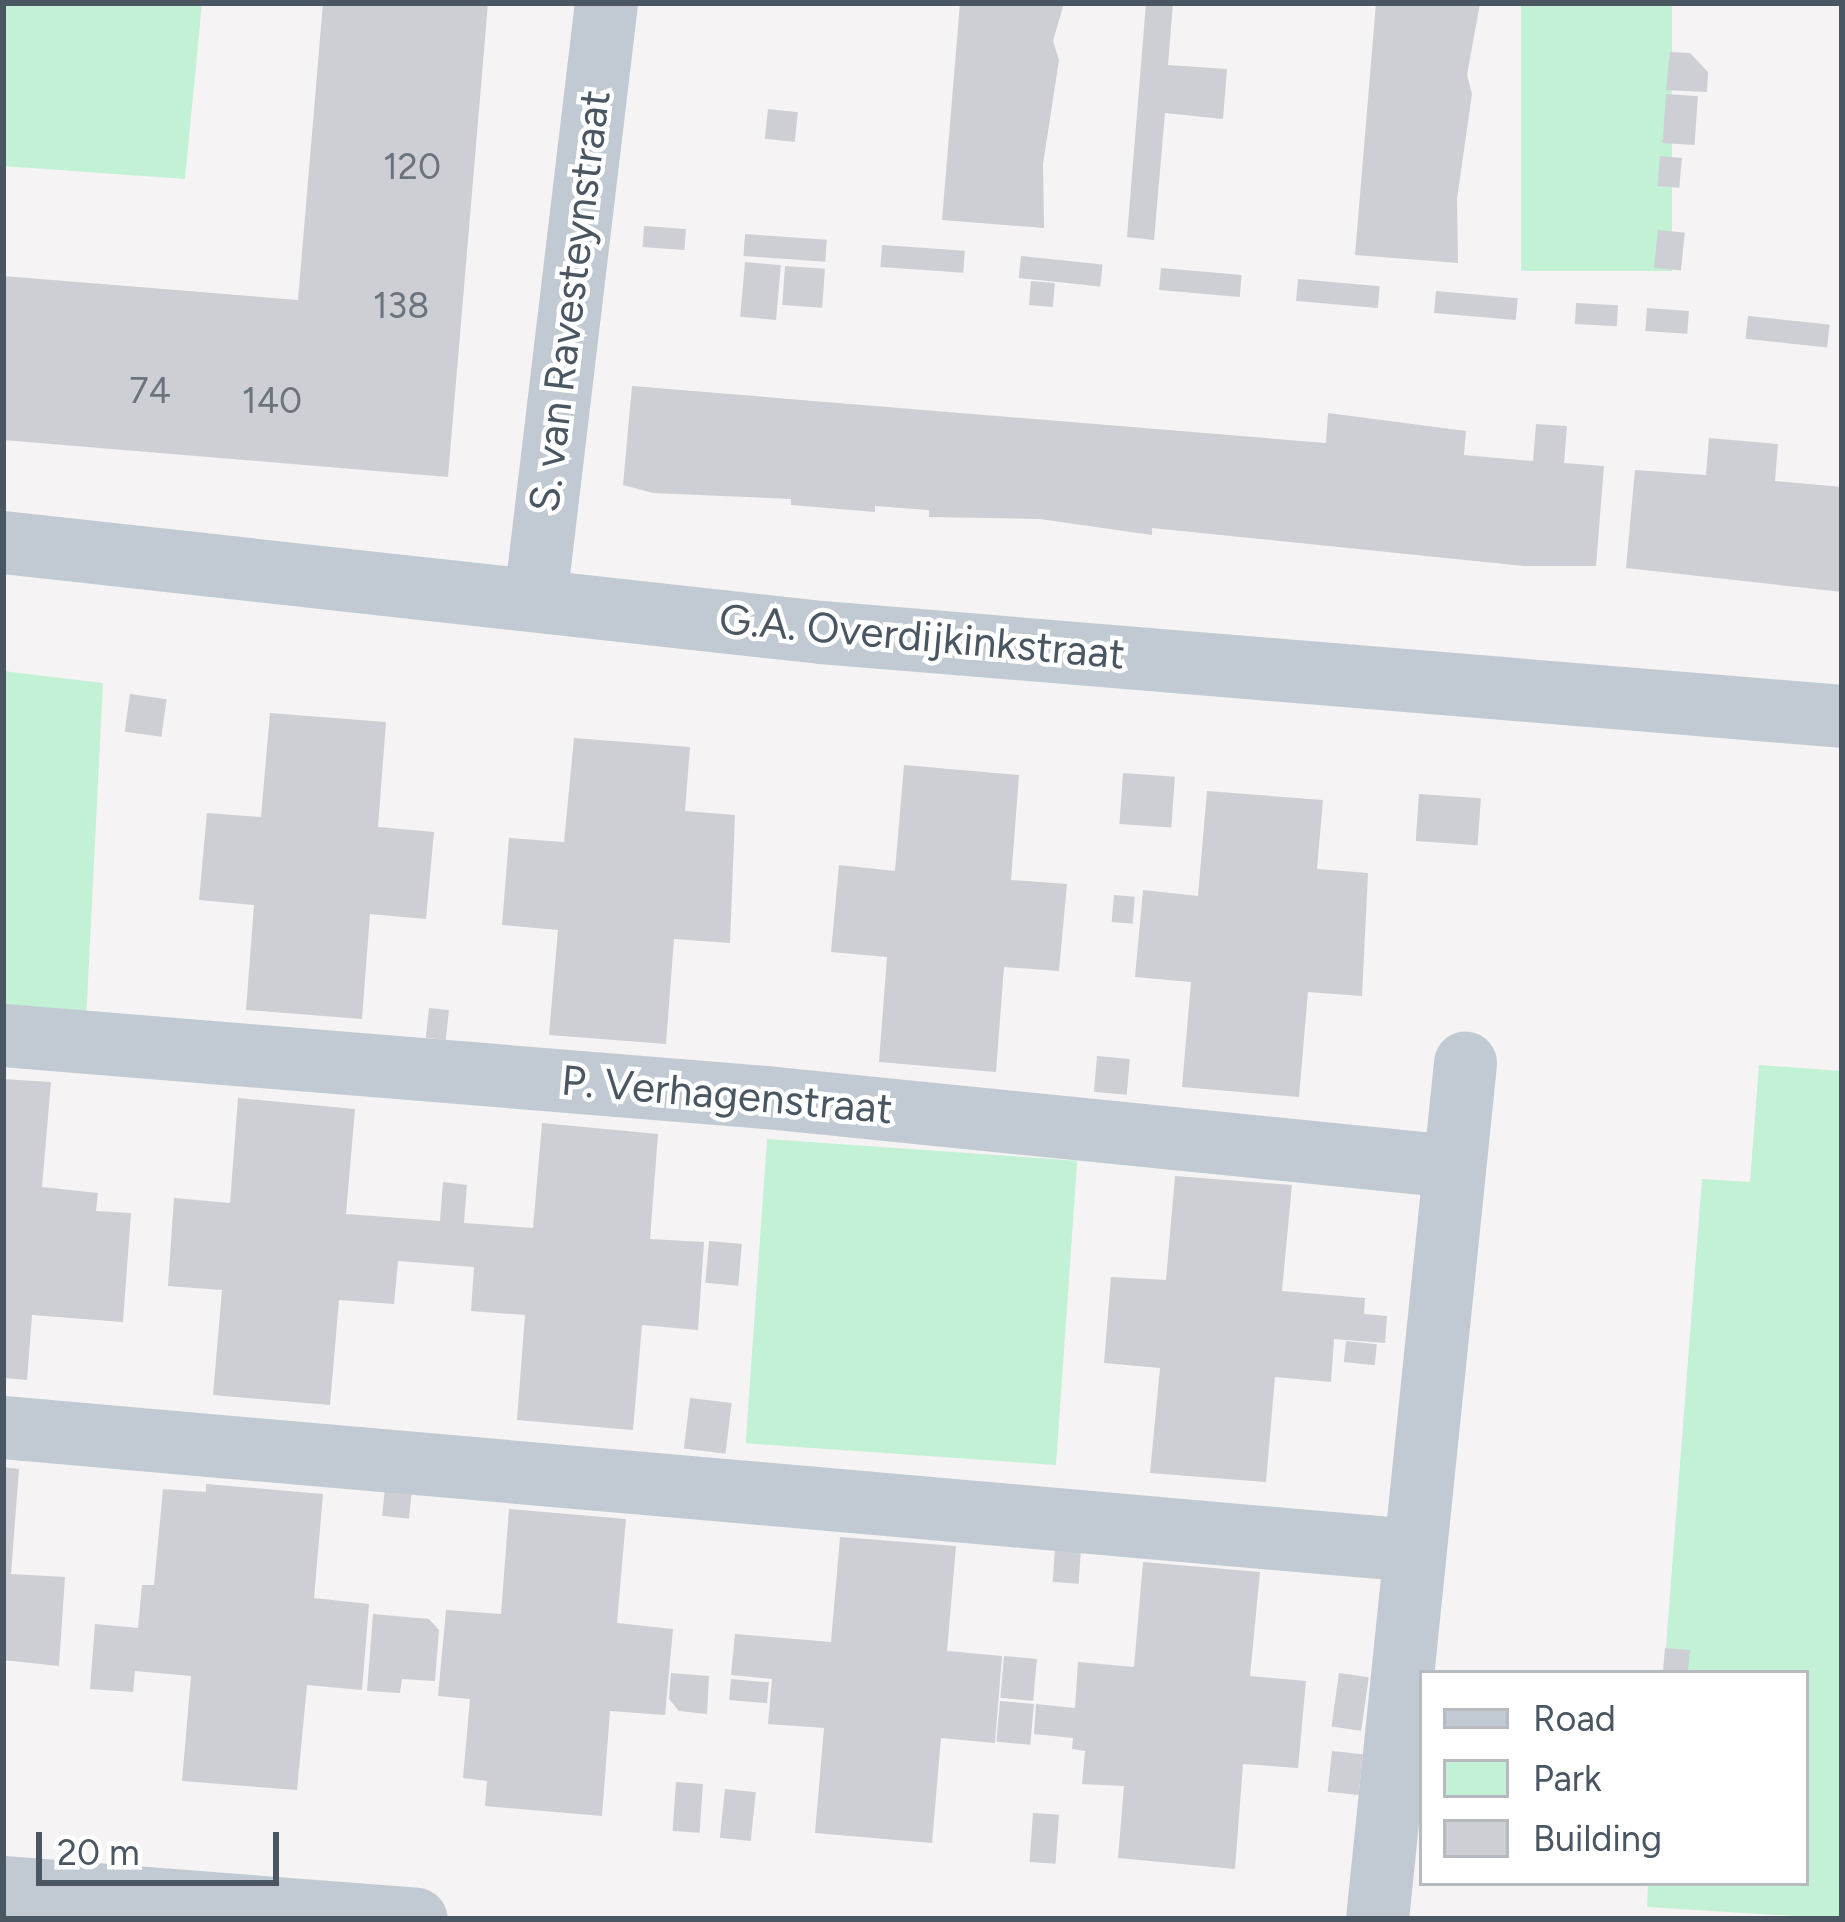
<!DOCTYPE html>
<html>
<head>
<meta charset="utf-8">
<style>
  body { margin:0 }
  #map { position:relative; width:1845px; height:1922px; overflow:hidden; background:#f5f3f3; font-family:Figtree,sans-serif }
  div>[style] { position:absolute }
  .green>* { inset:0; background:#c3f1d5; transform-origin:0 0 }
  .building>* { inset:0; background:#cdcfd5; transform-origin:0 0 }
  .street>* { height:63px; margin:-31.5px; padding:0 31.5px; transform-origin:31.5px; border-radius:31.5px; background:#c1cad2 }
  span { translate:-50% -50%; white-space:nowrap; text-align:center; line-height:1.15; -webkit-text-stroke:9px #fff; paint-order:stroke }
  .number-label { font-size:36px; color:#6b747e }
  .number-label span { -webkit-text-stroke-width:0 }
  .street-label { font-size:42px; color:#4a5661 }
  .frame { position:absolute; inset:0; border:6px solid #4a5661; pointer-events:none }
  .legend { position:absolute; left:1419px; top:1670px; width:390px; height:216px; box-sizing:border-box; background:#fff; border:3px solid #b7bbc0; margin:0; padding:15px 21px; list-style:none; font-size:36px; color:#4a5661 }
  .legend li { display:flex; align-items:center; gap:24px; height:60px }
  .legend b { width:60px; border:3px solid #b7bbc0 }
  .scale { position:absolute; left:36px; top:1832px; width:243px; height:54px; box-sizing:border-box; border:6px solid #4a5661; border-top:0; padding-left:15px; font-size:36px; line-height:42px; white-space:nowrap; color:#4a5661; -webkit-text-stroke:9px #fff; paint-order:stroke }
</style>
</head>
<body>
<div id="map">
  <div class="green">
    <i style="clip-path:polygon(3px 3px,202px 3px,185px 179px,3px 166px)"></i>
    <i style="left:1521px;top:3px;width:151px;height:268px"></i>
    <i style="clip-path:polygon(3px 671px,103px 683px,86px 1021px,3px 1013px)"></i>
    <i style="clip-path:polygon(1759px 1065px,1842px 1071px,1842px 1919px,1647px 1907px,1648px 1883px,1806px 1883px,1806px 1673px,1664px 1673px,1702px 1179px,1750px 1182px)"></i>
    <i style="left:767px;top:1139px;width:311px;height:305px;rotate:4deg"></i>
  </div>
  <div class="building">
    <i style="clip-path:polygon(323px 3px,488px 3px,448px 477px,3px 440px,3px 276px,298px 300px)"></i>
    <i style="clip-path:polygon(960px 3px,1064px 3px,1053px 41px,1059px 60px,1043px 164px,1044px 228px,942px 220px)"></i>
    <i style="clip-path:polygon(1146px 3px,1173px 3px,1168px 65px,1227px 69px,1223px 119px,1165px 113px,1154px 240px,1127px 237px)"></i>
    <i style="clip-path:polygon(1376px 3px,1480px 3px,1467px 75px,1472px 94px,1457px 199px,1458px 263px,1355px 255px)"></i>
    <i style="clip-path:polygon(1670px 52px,1690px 53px,1708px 72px,1707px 92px,1666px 90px)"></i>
    <i style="left:1666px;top:94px;width:32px;height:49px;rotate:4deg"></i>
    <i style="left:768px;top:109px;width:30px;height:30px;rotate:6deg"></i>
    <i style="left:1660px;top:156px;width:22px;height:30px;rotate:5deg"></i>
    <i style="left:644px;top:226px;width:42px;height:21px;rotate:4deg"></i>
    <i style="left:1658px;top:230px;width:27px;height:38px;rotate:6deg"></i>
    <i style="left:745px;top:234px;width:82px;height:22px;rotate:4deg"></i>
    <i style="left:882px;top:245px;width:83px;height:22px;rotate:4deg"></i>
    <i style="left:1021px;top:256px;width:82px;height:22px;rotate:6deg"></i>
    <i style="left:745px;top:262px;width:36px;height:55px;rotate:5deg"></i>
    <i style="left:785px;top:266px;width:40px;height:39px;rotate:4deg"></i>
    <i style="left:1161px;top:268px;width:81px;height:22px;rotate:5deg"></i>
    <i style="left:1298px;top:279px;width:82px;height:22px;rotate:5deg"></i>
    <i style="left:1031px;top:281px;width:24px;height:24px;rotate:5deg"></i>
    <i style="left:1436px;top:291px;width:82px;height:22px;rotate:5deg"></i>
    <i style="left:1576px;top:303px;width:42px;height:21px;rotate:3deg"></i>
    <i style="left:1647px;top:308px;width:42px;height:23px;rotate:4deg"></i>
    <i style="left:1748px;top:316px;width:82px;height:23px;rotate:6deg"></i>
    <i style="clip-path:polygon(632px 386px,1326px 443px,1328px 413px,1466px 431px,1464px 455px,1533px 461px,1536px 424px,1567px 426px,1564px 463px,1604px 466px,1596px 566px,1524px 566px,1152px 528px,1152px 535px,1040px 519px,929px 517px,929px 510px,901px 508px,875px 506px,875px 512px,791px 505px,791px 499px,653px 493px,623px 485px)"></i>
    <i style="clip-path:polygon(1709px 438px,1778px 444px,1775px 481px,1842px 487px,1842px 592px,1626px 568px,1635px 470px,1706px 475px)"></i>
    <i style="left:130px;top:694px;width:37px;height:38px;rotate:8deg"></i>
    <i style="clip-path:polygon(270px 713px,386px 722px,378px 827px,434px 832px,426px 919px,370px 914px,362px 1019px,246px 1010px,254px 905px,199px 900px,207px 813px,261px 817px)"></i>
    <i style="clip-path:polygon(574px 738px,690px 747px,685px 811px,735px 815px,730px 943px,674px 939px,666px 1044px,549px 1035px,558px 930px,502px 925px,509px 838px,564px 842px)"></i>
    <i style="clip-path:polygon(904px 765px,1019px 775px,1011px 880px,1067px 884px,1059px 971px,1004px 967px,996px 1072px,879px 1062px,887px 957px,831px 952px,839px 865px,895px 871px)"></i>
    <i style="left:1123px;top:773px;width:52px;height:51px;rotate:4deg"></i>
    <i style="clip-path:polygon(1207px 791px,1323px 800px,1317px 869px,1368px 873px,1362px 996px,1308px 992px,1299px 1097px,1182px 1087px,1191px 982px,1135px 977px,1143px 890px,1198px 896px)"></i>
    <i style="left:1419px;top:794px;width:62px;height:47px;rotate:4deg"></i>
    <i style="left:1114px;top:895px;width:21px;height:27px;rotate:5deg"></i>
    <i style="left:429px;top:1008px;width:20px;height:30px;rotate:6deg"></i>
    <i style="left:1097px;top:1056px;width:33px;height:36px;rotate:5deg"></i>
    <i style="clip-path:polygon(3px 1079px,51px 1082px,42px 1187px,98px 1193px,96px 1211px,131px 1213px,123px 1322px,32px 1315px,27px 1380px,3px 1378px)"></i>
    <i style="clip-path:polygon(238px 1098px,355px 1109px,346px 1214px,440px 1221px,443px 1182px,467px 1185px,464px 1223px,533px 1228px,542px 1123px,658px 1134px,650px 1239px,704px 1242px,698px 1330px,642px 1325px,633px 1430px,517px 1420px,525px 1315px,471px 1311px,474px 1267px,398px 1261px,394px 1304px,339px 1300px,330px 1405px,213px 1395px,222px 1290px,168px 1286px,174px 1198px,230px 1203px)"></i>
    <i style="clip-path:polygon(1175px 1176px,1292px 1185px,1282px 1291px,1365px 1298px,1364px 1314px,1387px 1316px,1385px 1343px,1334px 1339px,1331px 1382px,1275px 1377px,1266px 1482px,1150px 1473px,1160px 1368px,1104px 1363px,1111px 1277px,1166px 1280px)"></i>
    <i style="left:709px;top:1241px;width:33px;height:42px;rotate:5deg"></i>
    <i style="left:1346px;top:1341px;width:31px;height:21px;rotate:6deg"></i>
    <i style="left:690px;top:1398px;width:42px;height:51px;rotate:7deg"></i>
    <i style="clip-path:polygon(3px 1467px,19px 1469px,11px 1574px,65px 1577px,59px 1666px,3px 1660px)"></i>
    <i style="clip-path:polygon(206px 1484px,323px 1494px,314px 1598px,369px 1604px,362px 1690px,307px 1685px,297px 1790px,182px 1781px,191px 1676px,135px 1671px,133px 1692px,90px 1689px,95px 1624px,138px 1628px,142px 1585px,154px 1585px,163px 1489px,206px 1492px)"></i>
    <i style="left:385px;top:1488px;width:27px;height:28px;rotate:6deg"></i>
    <i style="clip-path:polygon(509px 1509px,626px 1519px,617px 1623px,673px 1629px,665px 1715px,610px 1711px,602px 1816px,485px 1806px,487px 1781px,463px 1778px,470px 1699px,438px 1696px,446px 1610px,501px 1614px)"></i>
    <i style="left:1056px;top:1534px;width:26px;height:48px;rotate:4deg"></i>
    <i style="clip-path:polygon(840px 1537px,956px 1546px,947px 1651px,1002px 1656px,995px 1743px,941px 1738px,932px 1843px,815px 1833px,824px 1728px,768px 1724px,772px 1679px,731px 1675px,735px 1634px,831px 1642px)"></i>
    <i style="clip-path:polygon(1143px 1562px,1260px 1572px,1250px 1676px,1306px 1681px,1298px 1768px,1243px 1764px,1235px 1869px,1118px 1858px,1124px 1786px,1082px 1784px,1085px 1751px,1072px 1749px,1073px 1738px,1034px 1734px,1036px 1704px,1075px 1708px,1078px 1662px,1134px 1667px)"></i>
    <i style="clip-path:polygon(373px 1614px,429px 1619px,439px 1630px,435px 1681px,402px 1679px,400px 1693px,367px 1691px)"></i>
    <i style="left:1665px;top:1648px;width:25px;height:25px;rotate:5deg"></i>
    <i style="left:1004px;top:1656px;width:33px;height:42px;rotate:5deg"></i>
    <i style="clip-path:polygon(671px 1673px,709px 1676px,707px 1714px,679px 1711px,669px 1699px)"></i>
    <i style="left:1339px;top:1673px;width:30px;height:54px;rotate:8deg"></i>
    <i style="left:731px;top:1679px;width:38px;height:21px;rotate:5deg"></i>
    <i style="left:1000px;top:1701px;width:34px;height:41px;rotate:5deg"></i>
    <i style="left:1332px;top:1751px;width:31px;height:41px;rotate:6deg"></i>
    <i style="left:676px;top:1782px;width:27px;height:49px;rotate:4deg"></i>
    <i style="left:725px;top:1789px;width:31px;height:49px;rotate:6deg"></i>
    <i style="left:1033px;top:1813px;width:26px;height:49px;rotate:4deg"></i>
  </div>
  <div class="street">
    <i style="left:3px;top:542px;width:823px;rotate:6.28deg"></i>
    <i style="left:821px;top:632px;width:1024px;rotate:4.7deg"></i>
    <i style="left:535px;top:599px;width:600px;rotate:-83.21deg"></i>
    <i style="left:3px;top:1035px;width:766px;rotate:4.65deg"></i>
    <i style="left:766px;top:1097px;width:688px;rotate:5.75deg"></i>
    <i style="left:3px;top:1427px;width:1414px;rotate:4.99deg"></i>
    <i style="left:3px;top:1887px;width:414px;rotate:4.4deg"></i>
    <i style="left:1377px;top:1919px;width:861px;rotate:-84.13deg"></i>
  </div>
  <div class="number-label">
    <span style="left:412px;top:167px">120</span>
    <span style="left:401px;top:306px">138</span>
    <span style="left:150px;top:391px">74</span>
    <span style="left:272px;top:401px">140</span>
  </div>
  <div class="street-label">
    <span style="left:570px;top:301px;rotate:-83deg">S. van Ravesteynstraat</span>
    <span style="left:922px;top:637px;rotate:5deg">G.A. Overdijkinkstraat</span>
    <span style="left:727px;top:1095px;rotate:5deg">P. Verhagenstraat</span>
  </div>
  <div class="frame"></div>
  <ul class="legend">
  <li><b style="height:15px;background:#c1cad2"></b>Road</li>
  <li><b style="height:33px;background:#c3f1d5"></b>Park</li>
  <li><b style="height:33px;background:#cdcfd5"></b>Building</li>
  </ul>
  <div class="scale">20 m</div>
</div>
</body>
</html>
